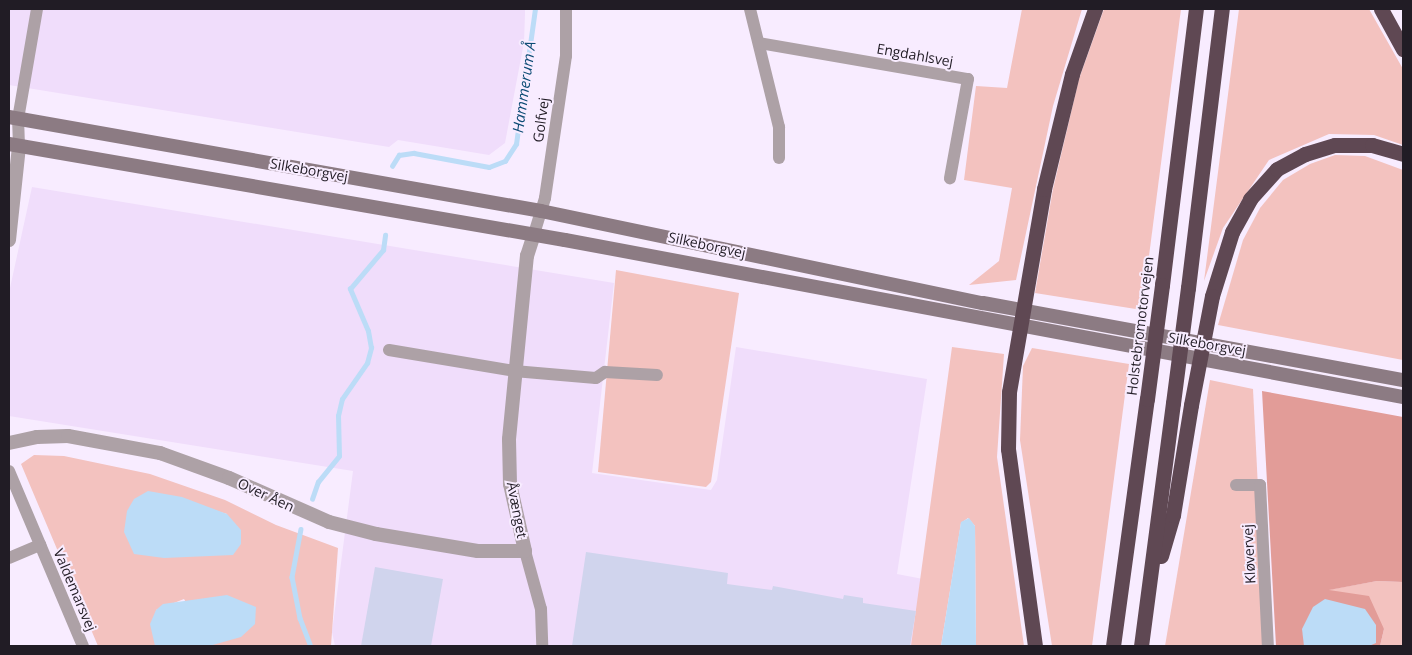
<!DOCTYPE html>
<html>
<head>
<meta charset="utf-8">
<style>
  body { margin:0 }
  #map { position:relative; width:1412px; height:655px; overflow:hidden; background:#f8ecff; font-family:"Open Sans",sans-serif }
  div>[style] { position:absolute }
  .built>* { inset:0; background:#f0ddfb }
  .green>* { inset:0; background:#f3c2bf }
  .forest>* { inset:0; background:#e29c98 }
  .water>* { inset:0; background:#bcdcf7 }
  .stream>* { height:4.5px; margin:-2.25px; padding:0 2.25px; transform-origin:2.25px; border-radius:2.25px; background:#bcdcf7 }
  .building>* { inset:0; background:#d0d4ed }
  .minor>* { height:12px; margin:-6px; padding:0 6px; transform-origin:6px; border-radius:6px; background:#ada1a6 }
  .tertiary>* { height:14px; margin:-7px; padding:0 7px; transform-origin:7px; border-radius:7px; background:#ada1a6 }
  .secondary>* { height:14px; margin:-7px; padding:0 7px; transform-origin:7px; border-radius:7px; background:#8c7b83 }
  .motorway>* { height:15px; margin:-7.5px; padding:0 7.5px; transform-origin:7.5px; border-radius:7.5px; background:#5f4853 }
  .motorway-bridge>* { height:15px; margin:-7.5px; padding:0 7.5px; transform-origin:7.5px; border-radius:7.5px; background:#5f4853 }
  span { translate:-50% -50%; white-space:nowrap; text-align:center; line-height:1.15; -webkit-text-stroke:4px #f8ecff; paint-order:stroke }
  .street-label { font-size:14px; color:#211c25 }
  .water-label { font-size:15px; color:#0b4b74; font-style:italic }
  .frame { position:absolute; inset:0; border:10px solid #211c25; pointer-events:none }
</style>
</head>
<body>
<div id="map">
  <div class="built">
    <i style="clip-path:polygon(9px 9px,525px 9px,525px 14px,524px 42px,505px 143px,489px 155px,398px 140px,389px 147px,9px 85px)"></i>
    <i style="clip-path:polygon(32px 187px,614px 283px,592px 473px,711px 490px,717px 480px,736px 347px,927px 379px,897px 574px,923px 579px,913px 646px,335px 646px,332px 632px,353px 471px,9px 416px,10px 288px)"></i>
  </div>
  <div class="green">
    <i style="clip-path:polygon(1022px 9px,1082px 9px,1053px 106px,1016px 280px,969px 285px,999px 261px,1012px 188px,964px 180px,976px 86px,1007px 88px)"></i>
    <i style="clip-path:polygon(1104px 9px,1181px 9px,1142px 310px,1035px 293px,1053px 189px,1079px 79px)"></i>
    <i style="clip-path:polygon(1239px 9px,1369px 9px,1403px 69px,1403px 145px,1374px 135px,1329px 134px,1269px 160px,1223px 228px,1204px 281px)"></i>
    <i style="clip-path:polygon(1335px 155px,1365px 156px,1403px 170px,1403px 360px,1218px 325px,1243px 240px,1260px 208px,1283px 180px,1310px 164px)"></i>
    <i style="clip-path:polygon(616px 270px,739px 293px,711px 482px,706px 487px,598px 472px)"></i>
    <i style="clip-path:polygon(952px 347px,1004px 354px,997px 457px,1024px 646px,976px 646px,975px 526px,968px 518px,961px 523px,941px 646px,911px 646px)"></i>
    <i style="clip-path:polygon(1032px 348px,1129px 364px,1092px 646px,1052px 646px,1020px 440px,1023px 366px)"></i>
    <i style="clip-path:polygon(1210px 380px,1253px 389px,1266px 646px,1165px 646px)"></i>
    <i style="clip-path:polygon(evenodd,34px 455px,64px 456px,150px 474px,225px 500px,276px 525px,338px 548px,331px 646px,209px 646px,212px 645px,184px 599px,156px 610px,155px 646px,98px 646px,21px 464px,34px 455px,213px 510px,227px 514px,164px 558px,213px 510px)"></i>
    <i style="clip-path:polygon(1377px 581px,1403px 582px,1403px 646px,1380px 646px,1384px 629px,1327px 590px)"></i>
  </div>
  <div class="forest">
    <i style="clip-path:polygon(1262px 391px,1403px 417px,1403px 582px,1377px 581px,1329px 590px,1369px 596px,1384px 629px,1380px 646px,1276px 646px)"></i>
  </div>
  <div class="water">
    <i style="clip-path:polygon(148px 491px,182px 497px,227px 514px,241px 530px,241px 544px,233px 555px,164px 558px,134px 554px,124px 532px,127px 511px,134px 499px)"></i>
    <i style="clip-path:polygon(969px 518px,975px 526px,976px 646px,941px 646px,961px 522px)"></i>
    <i style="clip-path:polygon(227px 595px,256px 607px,255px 624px,241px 637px,209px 646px,155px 646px,150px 624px,156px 610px,163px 604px)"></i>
    <i style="clip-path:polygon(1325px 599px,1365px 609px,1376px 625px,1376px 643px,1369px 646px,1304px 646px,1302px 629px,1313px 607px)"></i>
  </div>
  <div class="stream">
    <i style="left:392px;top:166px;width:13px;rotate:-58deg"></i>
    <i style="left:399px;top:155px;width:15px;rotate:-8deg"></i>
    <i style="left:414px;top:153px;width:76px;rotate:10.6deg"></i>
    <i style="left:489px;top:167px;width:17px;rotate:-21deg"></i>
    <i style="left:505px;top:161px;width:20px;rotate:-57deg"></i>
    <i style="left:516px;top:144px;width:136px;rotate:-82deg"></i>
    <i style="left:312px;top:499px;width:18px;rotate:-71deg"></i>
    <i style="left:318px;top:482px;width:33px;rotate:-51deg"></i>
    <i style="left:339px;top:456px;width:40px;rotate:-91.4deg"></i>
    <i style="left:338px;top:416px;width:17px;rotate:-77deg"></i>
    <i style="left:342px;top:399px;width:44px;rotate:-55.2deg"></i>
    <i style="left:367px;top:363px;width:16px;rotate:-75deg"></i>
    <i style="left:371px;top:348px;width:17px;rotate:-100deg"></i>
    <i style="left:368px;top:331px;width:46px;rotate:-113.2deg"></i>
    <i style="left:350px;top:289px;width:51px;rotate:-49.8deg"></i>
    <i style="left:383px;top:250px;width:15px;rotate:-82deg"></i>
    <i style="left:301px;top:529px;width:49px;rotate:100.6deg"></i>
    <i style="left:292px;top:577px;width:42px;rotate:79deg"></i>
    <i style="left:300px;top:618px;width:30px;rotate:69deg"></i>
  </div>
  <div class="building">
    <i style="clip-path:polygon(586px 552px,728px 573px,727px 584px,772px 590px,773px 586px,843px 599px,844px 595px,863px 598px,863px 603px,916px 611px,910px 646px,572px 646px)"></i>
    <i style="clip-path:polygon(375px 567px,443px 579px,431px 646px,361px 646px)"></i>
  </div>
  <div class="minor">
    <i style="left:750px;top:9px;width:122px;rotate:76.2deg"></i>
    <i style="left:779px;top:127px;width:31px;rotate:90deg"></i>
    <i style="left:759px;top:43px;width:212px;rotate:9.8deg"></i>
    <i style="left:968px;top:79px;width:101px;rotate:100.3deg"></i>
    <i style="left:19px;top:146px;width:27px;rotate:-92deg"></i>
    <i style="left:18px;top:119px;width:112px;rotate:-80.2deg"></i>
    <i style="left:534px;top:234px;width:38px;rotate:-73deg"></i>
    <i style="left:545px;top:198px;width:144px;rotate:-81.6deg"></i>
    <i style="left:566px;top:56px;width:47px;rotate:-90deg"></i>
    <i style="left:389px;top:350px;width:127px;rotate:9.5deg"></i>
    <i style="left:514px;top:371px;width:82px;rotate:4.9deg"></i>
    <i style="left:596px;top:378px;width:11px;rotate:-34deg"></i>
    <i style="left:605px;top:372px;width:52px;rotate:3.3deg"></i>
    <i style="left:9px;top:471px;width:190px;rotate:67.1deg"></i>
    <i style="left:1236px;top:485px;width:24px"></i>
    <i style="left:1260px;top:485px;width:161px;rotate:87.2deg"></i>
    <i style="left:525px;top:551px;width:60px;rotate:74.6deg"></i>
    <i style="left:541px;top:609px;width:37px;rotate:88deg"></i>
    <i style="left:9px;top:558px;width:34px;rotate:-23deg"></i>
  </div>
  <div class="tertiary">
    <i style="left:9px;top:240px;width:95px;rotate:-83.9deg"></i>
    <i style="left:9px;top:443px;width:29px;rotate:-12deg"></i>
    <i style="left:37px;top:437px;width:31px;rotate:-2deg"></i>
    <i style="left:68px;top:436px;width:94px;rotate:10.5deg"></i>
    <i style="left:160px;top:453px;width:73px;rotate:19.9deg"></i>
    <i style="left:229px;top:478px;width:109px;rotate:23.7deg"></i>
    <i style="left:329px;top:522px;width:49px;rotate:14.3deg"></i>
    <i style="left:376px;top:534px;width:103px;rotate:9.5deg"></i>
    <i style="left:478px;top:551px;width:47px"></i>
    <i style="left:525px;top:551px;width:69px;rotate:-102.6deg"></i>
    <i style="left:510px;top:484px;width:45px;rotate:-91.3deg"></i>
    <i style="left:509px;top:439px;width:184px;rotate:-84.4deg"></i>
    <i style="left:527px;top:256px;width:23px;rotate:-72deg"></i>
  </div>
  <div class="secondary">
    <i style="left:9px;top:117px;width:540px;rotate:10.02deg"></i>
    <i style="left:541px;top:211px;width:451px;rotate:11.8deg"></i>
    <i style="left:983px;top:303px;width:427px;rotate:10.4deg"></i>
    <i style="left:9px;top:144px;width:564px;rotate:9.8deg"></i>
    <i style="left:565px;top:240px;width:853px;rotate:10.61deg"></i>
  </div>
  <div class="motorway">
    <i style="left:1381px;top:9px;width:46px;rotate:61.2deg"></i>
    <i style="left:1162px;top:285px;width:278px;rotate:-83deg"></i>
    <i style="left:1188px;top:288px;width:281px;rotate:-83.1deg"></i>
    <i style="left:1212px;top:296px;width:67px;rotate:-72.6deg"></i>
    <i style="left:1232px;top:232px;width:38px;rotate:-61deg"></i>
    <i style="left:1250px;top:199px;width:40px;rotate:-48deg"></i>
    <i style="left:1277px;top:169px;width:32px;rotate:-28deg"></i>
    <i style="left:1305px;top:154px;width:31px;rotate:-17deg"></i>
    <i style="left:1335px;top:145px;width:37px"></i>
    <i style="left:1372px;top:145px;width:32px;rotate:16deg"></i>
    <i style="left:1161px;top:556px;width:43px;rotate:-73.7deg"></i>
    <i style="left:1173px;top:515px;width:111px;rotate:-80.7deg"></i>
    <i style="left:1035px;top:646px;width:199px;rotate:-97.8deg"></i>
    <i style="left:1008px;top:449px;width:57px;rotate:-89deg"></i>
    <i style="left:1009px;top:392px;width:206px;rotate:-80.2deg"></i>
    <i style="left:1044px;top:189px;width:118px;rotate:-76.3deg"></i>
    <i style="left:1072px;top:74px;width:69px;rotate:-70.5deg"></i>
    <i style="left:1113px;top:646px;width:249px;rotate:-82.2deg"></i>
    <i style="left:1141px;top:646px;width:245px;rotate:-82.5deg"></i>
  </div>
  <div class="motorway-bridge">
    <i style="left:1147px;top:399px;width:115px;rotate:-82.5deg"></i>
    <i style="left:1173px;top:403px;width:116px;rotate:-82.6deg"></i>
    <i style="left:1191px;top:405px;width:111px;rotate:-79.1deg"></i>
  </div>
  <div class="street-label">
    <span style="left:915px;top:55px;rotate:10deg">Engdahlsvej</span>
    <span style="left:541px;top:120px;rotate:-82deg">Golfvej</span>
    <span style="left:309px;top:170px;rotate:10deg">Silkeborgvej</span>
    <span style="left:707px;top:245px;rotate:12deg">Silkeborgvej</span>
    <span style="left:1140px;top:326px;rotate:-83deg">Holstebromotorvejen</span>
    <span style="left:1207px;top:344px;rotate:10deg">Silkeborgvej</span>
    <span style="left:266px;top:495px;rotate:25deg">Over Åen</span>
    <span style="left:517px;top:510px;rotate:79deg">Åvænget</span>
    <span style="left:1249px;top:554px;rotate:-93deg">Kløvervej</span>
    <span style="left:75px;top:590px;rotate:67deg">Valdemarsvej</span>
  </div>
  <div class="water-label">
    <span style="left:524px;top:87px;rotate:-82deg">Hammerum Å</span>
  </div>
  <div class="frame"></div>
</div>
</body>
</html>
